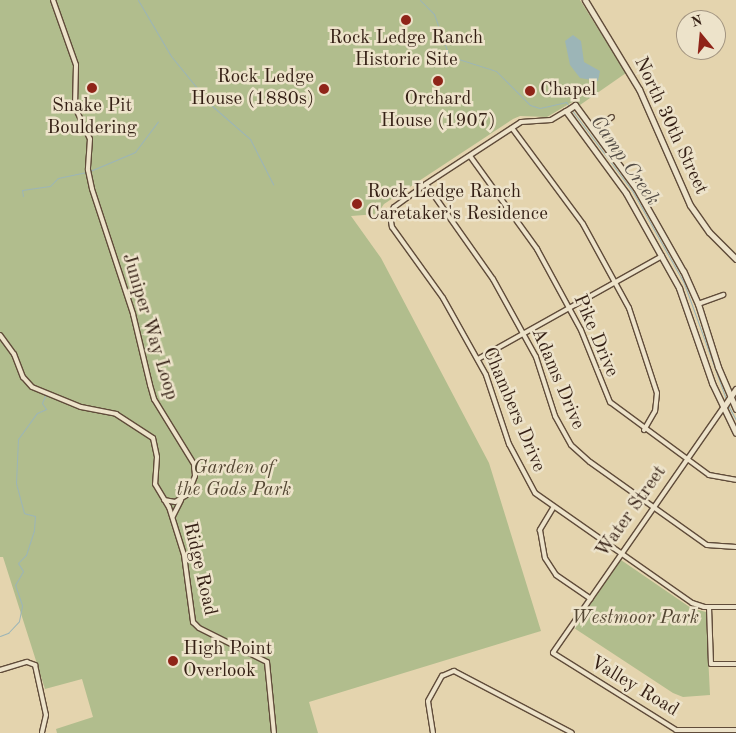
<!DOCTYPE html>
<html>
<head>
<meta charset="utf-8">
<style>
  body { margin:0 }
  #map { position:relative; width:736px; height:733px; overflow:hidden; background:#e4d4ae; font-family:"Old Standard TT",serif }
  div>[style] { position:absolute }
  .green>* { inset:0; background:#b1bd8d }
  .water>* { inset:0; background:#9cb5b7 }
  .stream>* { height:1px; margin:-0.5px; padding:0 0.5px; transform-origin:0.5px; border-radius:0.5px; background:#9cb5b7 }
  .roads { filter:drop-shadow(1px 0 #604c3a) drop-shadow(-1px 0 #604c3a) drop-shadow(0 1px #604c3a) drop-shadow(0 -1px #604c3a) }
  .street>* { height:4px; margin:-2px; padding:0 2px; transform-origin:2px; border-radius:2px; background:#ede3ca }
  .secondary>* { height:5px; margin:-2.5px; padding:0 2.5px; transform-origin:2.5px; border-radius:2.5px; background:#ede3ca }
  .dots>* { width:14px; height:14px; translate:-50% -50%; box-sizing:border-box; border:2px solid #ede3ca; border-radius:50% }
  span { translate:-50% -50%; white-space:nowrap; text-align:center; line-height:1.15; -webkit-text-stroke:5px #ede3ca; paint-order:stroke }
  .poi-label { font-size:19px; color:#341f14 }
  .right { translate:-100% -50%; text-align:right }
  .left { translate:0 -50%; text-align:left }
  .street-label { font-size:19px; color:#341f14 }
  .park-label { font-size:19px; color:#534632; font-style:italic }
  .water-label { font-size:20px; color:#534c45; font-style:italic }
  .north { position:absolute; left:676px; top:10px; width:50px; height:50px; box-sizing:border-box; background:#ede3ca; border:1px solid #a39581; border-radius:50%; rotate:343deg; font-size:14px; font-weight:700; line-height:20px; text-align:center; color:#341f14 }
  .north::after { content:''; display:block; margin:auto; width:18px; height:22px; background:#8f2418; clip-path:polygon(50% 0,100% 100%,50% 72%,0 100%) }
</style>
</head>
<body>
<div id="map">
  <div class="green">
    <i style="clip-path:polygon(0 0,580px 0,626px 73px,580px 105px,574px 101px,547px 117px,520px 116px,513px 119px,384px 204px,377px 214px,351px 216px,381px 258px,489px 463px,541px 631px,309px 702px,318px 733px,57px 733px,56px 729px,93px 717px,82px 679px,45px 689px,3px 557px,0 557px)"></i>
    <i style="clip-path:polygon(621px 560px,691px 608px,706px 612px,710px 695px,683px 697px,673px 693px,574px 628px)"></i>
  </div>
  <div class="water">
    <i style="clip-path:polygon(573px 35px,581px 41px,584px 62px,600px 71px,598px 81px,580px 78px,570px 65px,565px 41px)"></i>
  </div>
  <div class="stream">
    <i style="left:138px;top:0;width:65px;rotate:59.5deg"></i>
    <i style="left:171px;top:56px;width:63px;rotate:50.8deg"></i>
    <i style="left:211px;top:105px;width:52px;rotate:41.1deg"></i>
    <i style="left:250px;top:139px;width:51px;rotate:62.9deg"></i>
    <i style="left:420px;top:0;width:20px;rotate:45deg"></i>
    <i style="left:434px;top:14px;width:45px;rotate:70.3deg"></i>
    <i style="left:449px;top:56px;width:49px;rotate:17.7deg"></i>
    <i style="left:496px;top:71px;width:48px;rotate:45deg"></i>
    <i style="left:530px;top:105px;width:10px;rotate:17deg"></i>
    <i style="left:540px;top:108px;width:27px;rotate:-13deg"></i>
    <i style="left:566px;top:102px;width:5px;rotate:53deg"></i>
    <i style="left:571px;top:109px;width:104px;rotate:53.2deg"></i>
    <i style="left:633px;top:192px;width:104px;rotate:60.7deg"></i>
    <i style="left:684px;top:283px;width:123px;rotate:70.1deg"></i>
    <i style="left:90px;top:171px;width:49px;rotate:-22.9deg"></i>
    <i style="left:135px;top:152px;width:38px;rotate:-53deg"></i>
    <i style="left:23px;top:196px;width:6px;rotate:-99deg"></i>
    <i style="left:22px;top:190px;width:28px;rotate:-8deg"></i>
    <i style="left:50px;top:186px;width:11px;rotate:-45deg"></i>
    <i style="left:58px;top:178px;width:29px;rotate:-12deg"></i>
    <i style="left:728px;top:405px;width:17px;rotate:62deg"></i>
    <i style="left:0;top:636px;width:9px;rotate:-21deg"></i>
    <i style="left:8px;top:633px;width:16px;rotate:-47deg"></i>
    <i style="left:19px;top:621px;width:16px;rotate:-79deg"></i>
    <i style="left:22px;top:605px;width:21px;rotate:-109deg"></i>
    <i style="left:15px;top:585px;width:16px;rotate:-60deg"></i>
    <i style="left:23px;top:571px;width:9px;rotate:-122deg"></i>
    <i style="left:18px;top:563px;width:11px;rotate:-45deg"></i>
    <i style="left:26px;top:555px;width:26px;rotate:-72deg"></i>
    <i style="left:34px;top:530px;width:14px;rotate:-86deg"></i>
    <i style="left:35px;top:516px;width:11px;rotate:-165deg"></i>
    <i style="left:24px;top:513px;width:31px;rotate:-105deg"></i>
    <i style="left:16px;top:483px;width:44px;rotate:-87.4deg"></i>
    <i style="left:18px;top:439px;width:32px;rotate:-54deg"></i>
    <i style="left:37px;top:413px;width:10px;rotate:-24deg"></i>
    <i style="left:46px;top:409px;width:7px;rotate:-124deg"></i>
    <i style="left:42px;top:403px;width:8px;rotate:-67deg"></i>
  </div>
  <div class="roads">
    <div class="street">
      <i style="left:53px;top:0;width:69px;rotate:70.5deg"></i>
      <i style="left:76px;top:65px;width:42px;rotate:91.4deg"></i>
      <i style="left:75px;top:107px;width:35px;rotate:65deg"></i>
      <i style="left:90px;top:139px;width:31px;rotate:94deg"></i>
      <i style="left:88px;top:170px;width:19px;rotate:78deg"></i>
      <i style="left:92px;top:189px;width:132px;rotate:71.8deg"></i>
      <i style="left:133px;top:314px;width:73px;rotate:76.5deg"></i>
      <i style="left:150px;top:385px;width:15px;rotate:74deg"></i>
      <i style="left:154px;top:399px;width:76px;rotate:58.4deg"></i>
      <i style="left:194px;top:464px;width:12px;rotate:85deg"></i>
      <i style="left:195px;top:476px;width:19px;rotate:111deg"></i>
      <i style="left:188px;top:494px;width:15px;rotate:148deg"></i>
      <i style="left:175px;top:502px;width:11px;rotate:-170deg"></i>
      <i style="left:566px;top:111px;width:17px;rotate:149deg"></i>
      <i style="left:551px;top:120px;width:30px;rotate:176deg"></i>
      <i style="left:521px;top:122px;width:113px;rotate:146.9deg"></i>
      <i style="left:426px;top:184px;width:39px;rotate:144deg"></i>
      <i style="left:394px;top:207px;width:9px;rotate:117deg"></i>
      <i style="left:390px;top:215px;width:12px;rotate:81deg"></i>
      <i style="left:392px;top:227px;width:87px;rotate:54.3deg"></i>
      <i style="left:443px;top:298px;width:88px;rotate:60.8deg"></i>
      <i style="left:486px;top:375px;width:73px;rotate:71.6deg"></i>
      <i style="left:509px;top:444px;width:55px;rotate:62deg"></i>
      <i style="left:535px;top:493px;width:192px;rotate:35deg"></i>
      <i style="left:692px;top:603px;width:13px;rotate:18deg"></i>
      <i style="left:704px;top:607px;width:32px"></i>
      <i style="left:512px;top:128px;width:119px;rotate:53.5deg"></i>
      <i style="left:583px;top:224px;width:96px;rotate:61.3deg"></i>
      <i style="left:629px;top:308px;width:89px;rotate:71.8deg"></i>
      <i style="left:657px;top:393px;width:18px;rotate:96deg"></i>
      <i style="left:655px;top:411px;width:22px;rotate:120deg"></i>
      <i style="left:594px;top:130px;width:22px;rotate:-36deg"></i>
      <i style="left:470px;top:156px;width:115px;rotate:54.2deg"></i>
      <i style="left:537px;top:249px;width:92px;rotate:61.5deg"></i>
      <i style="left:581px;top:330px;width:78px;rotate:68.1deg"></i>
      <i style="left:610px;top:402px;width:123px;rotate:36.4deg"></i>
      <i style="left:709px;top:475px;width:27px;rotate:10deg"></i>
      <i style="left:426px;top:184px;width:116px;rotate:54.8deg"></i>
      <i style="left:493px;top:279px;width:89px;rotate:61.1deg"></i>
      <i style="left:536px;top:357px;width:62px;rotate:72.1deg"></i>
      <i style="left:555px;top:416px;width:33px;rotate:61deg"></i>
      <i style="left:571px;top:445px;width:25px;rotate:42deg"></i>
      <i style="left:590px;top:462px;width:143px;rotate:35.4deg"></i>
      <i style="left:707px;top:545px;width:29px;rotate:4deg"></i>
      <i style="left:698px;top:304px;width:27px;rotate:-20deg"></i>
      <i style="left:0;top:335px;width:24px;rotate:54deg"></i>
      <i style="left:14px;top:354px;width:25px;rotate:69deg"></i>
      <i style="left:23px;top:377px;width:13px;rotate:48deg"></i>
      <i style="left:32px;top:387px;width:53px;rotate:22.2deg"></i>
      <i style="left:81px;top:407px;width:36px;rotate:11deg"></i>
      <i style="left:116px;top:414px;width:44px;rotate:33deg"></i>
      <i style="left:153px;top:438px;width:19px;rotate:78deg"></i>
      <i style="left:157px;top:457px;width:27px;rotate:94deg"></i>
      <i style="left:155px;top:484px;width:27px;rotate:59deg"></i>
      <i style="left:169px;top:507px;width:50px;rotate:72.6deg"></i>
      <i style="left:184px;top:555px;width:68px;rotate:82.3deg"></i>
      <i style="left:193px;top:622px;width:8px;rotate:45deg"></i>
      <i style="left:199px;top:628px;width:76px;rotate:26.6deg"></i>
      <i style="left:267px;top:662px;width:71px;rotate:84.4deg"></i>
      <i style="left:478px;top:359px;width:211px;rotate:-29.2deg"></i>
      <i style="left:723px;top:408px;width:298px;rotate:124.8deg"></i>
      <i style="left:553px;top:653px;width:145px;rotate:32deg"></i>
      <i style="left:676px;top:730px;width:60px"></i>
      <i style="left:553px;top:508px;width:26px;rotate:121deg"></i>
      <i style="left:540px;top:530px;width:28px;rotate:80deg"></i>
      <i style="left:545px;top:558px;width:20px;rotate:57deg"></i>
      <i style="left:556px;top:575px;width:42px;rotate:34.4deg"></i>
      <i style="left:173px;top:516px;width:18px;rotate:-63deg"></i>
      <i style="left:709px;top:607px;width:57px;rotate:88deg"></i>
      <i style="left:711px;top:664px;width:25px"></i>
      <i style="left:0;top:670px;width:28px;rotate:-17deg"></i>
      <i style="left:27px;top:662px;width:9px;rotate:21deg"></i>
      <i style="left:35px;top:665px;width:51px;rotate:77.6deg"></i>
      <i style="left:46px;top:715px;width:18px;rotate:103deg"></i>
      <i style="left:433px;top:733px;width:32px;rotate:-99deg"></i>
      <i style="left:428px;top:701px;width:29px;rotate:-61deg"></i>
      <i style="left:442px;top:676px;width:13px;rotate:-23deg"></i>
      <i style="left:454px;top:671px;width:133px;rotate:27.7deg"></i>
    </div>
    <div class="secondary">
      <i style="left:585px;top:0;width:104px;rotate:58.8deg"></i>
      <i style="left:639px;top:89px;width:127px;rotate:66.3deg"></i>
      <i style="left:690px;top:205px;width:33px;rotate:55deg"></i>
      <i style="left:709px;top:232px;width:38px;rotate:45deg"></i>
      <i style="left:723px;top:408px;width:23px;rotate:-56deg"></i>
      <i style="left:736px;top:409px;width:46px;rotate:-113.2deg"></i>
      <i style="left:718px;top:367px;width:66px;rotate:-107.6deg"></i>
      <i style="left:698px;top:304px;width:36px;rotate:-114deg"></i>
      <i style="left:683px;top:271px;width:95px;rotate:-119.5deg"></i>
      <i style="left:636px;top:188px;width:103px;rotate:-126.3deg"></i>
      <i style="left:575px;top:105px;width:11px;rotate:146deg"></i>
      <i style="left:566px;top:111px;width:102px;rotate:53.8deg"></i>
      <i style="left:626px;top:193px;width:109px;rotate:60.8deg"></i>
      <i style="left:679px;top:288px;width:101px;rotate:70.8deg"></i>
      <i style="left:712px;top:383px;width:55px;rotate:64.4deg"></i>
    </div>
  </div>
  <div class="dots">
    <i style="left:406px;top:20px;background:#8f2418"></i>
    <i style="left:438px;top:81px;background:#8f2418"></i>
    <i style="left:92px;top:88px;background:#8f2418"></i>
    <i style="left:324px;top:89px;background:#8f2418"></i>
    <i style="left:530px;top:91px;background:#8f2418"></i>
    <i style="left:357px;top:204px;background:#8f2418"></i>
    <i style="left:173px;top:661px;background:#8f2418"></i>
  </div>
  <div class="poi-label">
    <span style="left:406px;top:50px">Rock Ledge Ranch<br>Historic Site</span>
    <span class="right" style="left:314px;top:89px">Rock Ledge<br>House (1880s)</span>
    <span class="left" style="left:540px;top:91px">Chapel</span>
    <span style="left:438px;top:111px">Orchard<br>House (1907)</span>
    <span style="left:92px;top:118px">Snake Pit<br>Bouldering</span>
    <span class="left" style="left:367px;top:204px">Rock Ledge Ranch<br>Caretaker's Residence</span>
    <span class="left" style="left:183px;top:661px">High Point<br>Overlook</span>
  </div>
  <div class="street-label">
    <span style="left:670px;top:126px;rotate:65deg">North 30th Street</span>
    <span style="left:149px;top:327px;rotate:73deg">Juniper Way Loop</span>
    <span style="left:595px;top:336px;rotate:67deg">Pike Drive</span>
    <span style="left:557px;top:379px;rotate:67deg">Adams Drive</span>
    <span style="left:513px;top:410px;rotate:67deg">Chambers Drive</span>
    <span style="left:632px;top:512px;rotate:-55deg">Water Street</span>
    <span style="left:199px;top:569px;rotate:77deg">Ridge Road</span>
    <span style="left:634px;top:687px;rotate:31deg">Valley Road</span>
  </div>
  <div class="park-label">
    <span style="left:234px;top:480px">Garden of<br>the Gods Park</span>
    <span style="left:635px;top:619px">Westmoor Park</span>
  </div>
  <div class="water-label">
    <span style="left:624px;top:161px;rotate:55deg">Camp Creek</span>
  </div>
  <div class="north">N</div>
</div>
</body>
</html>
